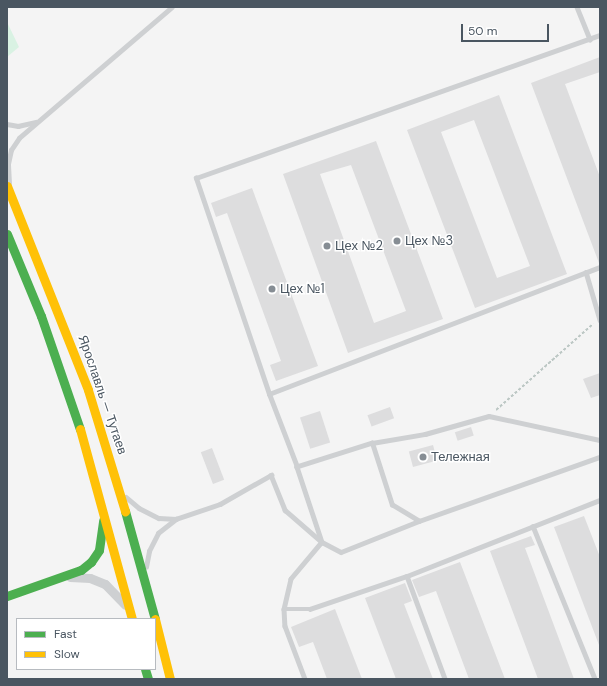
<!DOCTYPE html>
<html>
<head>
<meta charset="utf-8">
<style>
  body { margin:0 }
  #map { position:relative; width:607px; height:686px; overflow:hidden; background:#f4f4f4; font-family:"DM Sans",sans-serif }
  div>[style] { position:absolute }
  .green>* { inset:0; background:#d9f2e3 }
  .building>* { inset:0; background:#ddddde; transform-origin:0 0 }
  .path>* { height:2px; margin-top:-1px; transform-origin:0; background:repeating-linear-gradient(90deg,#bcc7c4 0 3px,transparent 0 5px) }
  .lane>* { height:4.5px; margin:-2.25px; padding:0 2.25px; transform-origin:2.25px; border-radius:2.25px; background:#ced0d2 }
  .street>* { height:9px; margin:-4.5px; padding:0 4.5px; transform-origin:4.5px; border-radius:4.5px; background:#ced0d2 }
  .fast>* { height:9px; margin:-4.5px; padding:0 4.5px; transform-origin:4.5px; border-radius:4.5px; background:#4caf50 }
  .slow>* { height:9px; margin:-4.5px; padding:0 4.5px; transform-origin:4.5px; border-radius:4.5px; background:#ffc107 }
  .dots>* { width:11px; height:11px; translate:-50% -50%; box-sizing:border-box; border:2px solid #fff; border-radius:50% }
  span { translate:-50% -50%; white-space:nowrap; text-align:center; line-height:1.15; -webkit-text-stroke:3px #fff; paint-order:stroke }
  .poi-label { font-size:13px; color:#4a5661 }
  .left { translate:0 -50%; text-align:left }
  .street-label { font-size:13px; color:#4a5661 }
  .frame { position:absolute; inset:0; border:8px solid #4a5661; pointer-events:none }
  .legend { position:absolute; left:16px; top:618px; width:140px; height:52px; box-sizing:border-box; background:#fff; border:1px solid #b7bbc0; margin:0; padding:5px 7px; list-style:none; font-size:12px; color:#4a5661 }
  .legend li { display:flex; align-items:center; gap:8px; height:20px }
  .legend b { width:20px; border:1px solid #b7bbc0 }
  .scale { position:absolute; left:461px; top:24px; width:88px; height:18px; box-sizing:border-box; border:2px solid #4a5661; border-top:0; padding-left:5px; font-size:12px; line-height:14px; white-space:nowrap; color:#4a5661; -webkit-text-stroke:3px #fff; paint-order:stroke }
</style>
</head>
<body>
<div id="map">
  <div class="green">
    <i style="clip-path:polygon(7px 22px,19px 47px,7px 57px)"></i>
  </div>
  <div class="building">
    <i style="clip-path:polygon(600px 57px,600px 72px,565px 84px,600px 177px,599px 263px,531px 83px)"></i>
    <i style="clip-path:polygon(evenodd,499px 95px,567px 274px,475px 308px,407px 130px,499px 95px,474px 120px,530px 266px,497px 278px,441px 132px,474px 120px)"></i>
    <i style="clip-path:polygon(evenodd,376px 141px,443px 319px,348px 353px,283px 174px,376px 141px,351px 165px,406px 311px,374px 323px,320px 174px,351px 165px)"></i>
    <i style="clip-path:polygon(252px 188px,318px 366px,276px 381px,270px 365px,281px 361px,227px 213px,216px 217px,211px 203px)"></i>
    <i style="clip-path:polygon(600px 373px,600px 395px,591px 398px,583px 379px)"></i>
    <i style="left:390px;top:407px;width:12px;height:24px;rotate:70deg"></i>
    <i style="left:320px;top:411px;width:33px;height:21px;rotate:72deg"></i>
    <i style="left:471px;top:427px;width:9px;height:17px;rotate:72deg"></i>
    <i style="left:433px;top:445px;width:16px;height:25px;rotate:75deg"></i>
    <i style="left:212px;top:448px;width:34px;height:12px;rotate:69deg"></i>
    <i style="clip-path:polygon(584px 516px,600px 557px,599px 645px,554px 527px)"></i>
    <i style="clip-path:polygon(531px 536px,535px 545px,525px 548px,574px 679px,538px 679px,490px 551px)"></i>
    <i style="clip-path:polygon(460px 562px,505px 679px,469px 679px,436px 591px,419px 597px,412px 580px)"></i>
    <i style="clip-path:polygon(405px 583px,412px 601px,404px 604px,433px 679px,396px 679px,365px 598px)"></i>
    <i style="clip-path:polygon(335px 609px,362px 679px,327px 679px,313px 642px,299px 647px,291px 627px)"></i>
  </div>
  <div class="path">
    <i style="left:496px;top:410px;width:130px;rotate:-41.6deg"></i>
  </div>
  <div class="lane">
    <i style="left:577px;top:7px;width:35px;rotate:68deg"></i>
    <i style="left:7px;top:124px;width:11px;rotate:10deg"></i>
    <i style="left:18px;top:126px;width:18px;rotate:-13deg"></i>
    <i style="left:9px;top:184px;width:20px;rotate:-93deg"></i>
    <i style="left:8px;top:164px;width:14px;rotate:-78deg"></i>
    <i style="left:11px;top:150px;width:14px;rotate:-56deg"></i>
    <i style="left:19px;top:138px;width:201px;rotate:-40.6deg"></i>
    <i style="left:586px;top:272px;width:50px;rotate:73.7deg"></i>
    <i style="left:269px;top:394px;width:355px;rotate:-21deg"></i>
    <i style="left:372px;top:443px;width:79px;rotate:162.3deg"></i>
    <i style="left:297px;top:467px;width:79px;rotate:71.6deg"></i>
    <i style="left:322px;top:542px;width:48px;rotate:130deg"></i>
    <i style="left:291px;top:579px;width:31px;rotate:103deg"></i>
    <i style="left:284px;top:609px;width:26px"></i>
    <i style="left:310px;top:609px;width:102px;rotate:-18.8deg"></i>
    <i style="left:407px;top:576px;width:207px;rotate:-21.5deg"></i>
    <i style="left:297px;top:467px;width:78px;rotate:-111deg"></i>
    <i style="left:269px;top:394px;width:228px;rotate:-108.7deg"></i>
    <i style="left:196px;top:178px;width:429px;rotate:-19.5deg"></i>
    <i style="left:126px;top:497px;width:17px;rotate:40deg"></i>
    <i style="left:139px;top:508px;width:22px;rotate:27deg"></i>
    <i style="left:159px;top:518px;width:17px;rotate:3deg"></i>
    <i style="left:419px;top:521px;width:31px;rotate:-149deg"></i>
    <i style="left:392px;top:505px;width:65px;rotate:-107.9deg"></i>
    <i style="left:372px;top:443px;width:54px;rotate:-9.6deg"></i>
    <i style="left:425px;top:434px;width:66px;rotate:-15.7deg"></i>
    <i style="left:489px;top:416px;width:114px;rotate:12.2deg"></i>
    <i style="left:533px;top:526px;width:165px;rotate:67.9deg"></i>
    <i style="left:146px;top:567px;width:16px;rotate:-79deg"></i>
    <i style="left:149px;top:551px;width:20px;rotate:-63deg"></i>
    <i style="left:158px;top:533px;width:23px;rotate:-38deg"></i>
    <i style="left:176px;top:519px;width:46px;rotate:-18.8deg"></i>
    <i style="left:220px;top:504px;width:59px;rotate:-29.6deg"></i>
    <i style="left:271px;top:475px;width:38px;rotate:68deg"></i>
    <i style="left:285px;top:510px;width:49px;rotate:40.9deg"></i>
    <i style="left:322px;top:542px;width:21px;rotate:28deg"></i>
    <i style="left:341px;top:552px;width:84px;rotate:-21.7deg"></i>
    <i style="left:419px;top:521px;width:192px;rotate:-19.5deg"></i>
    <i style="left:407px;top:576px;width:110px;rotate:69.7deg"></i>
    <i style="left:284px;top:609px;width:17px;rotate:87deg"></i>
    <i style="left:285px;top:626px;width:57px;rotate:69.3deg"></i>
  </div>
  <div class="street">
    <i style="left:70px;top:577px;width:20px;rotate:3deg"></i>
    <i style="left:90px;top:578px;width:16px;rotate:22deg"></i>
    <i style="left:105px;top:584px;width:29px;rotate:46deg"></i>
  </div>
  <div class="fast">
    <i style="left:7px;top:234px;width:89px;rotate:67.5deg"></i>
    <i style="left:41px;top:316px;width:120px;rotate:71deg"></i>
    <i style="left:125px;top:511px;width:112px;rotate:74.5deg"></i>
    <i style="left:7px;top:596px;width:78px;rotate:-19.4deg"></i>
    <i style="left:81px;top:570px;width:13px;rotate:-39deg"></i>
    <i style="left:91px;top:562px;width:14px;rotate:-56deg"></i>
    <i style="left:99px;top:550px;width:30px;rotate:-82deg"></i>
    <i style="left:145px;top:669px;width:10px;rotate:73deg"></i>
  </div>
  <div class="slow">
    <i style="left:7px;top:186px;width:219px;rotate:68.3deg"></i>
    <i style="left:88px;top:390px;width:127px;rotate:73deg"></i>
    <i style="left:80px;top:429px;width:197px;rotate:74.7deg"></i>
    <i style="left:155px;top:619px;width:62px;rotate:76deg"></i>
  </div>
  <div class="dots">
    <i style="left:397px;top:241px;background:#868d94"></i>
    <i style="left:327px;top:246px;background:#868d94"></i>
    <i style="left:272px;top:289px;background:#868d94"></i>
    <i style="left:423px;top:457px;background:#868d94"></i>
  </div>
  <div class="poi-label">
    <span class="left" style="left:405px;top:241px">Цех №3</span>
    <span class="left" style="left:335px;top:246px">Цех №2</span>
    <span class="left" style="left:280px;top:289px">Цех №1</span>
    <span class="left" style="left:431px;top:457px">Тележная</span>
  </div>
  <div class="street-label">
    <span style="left:102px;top:395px;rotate:71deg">Ярославль — Тутаев</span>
  </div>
  <div class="frame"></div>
  <ul class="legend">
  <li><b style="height:5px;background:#4caf50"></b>Fast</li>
  <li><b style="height:5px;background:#ffc107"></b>Slow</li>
  </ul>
  <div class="scale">50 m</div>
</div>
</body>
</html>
